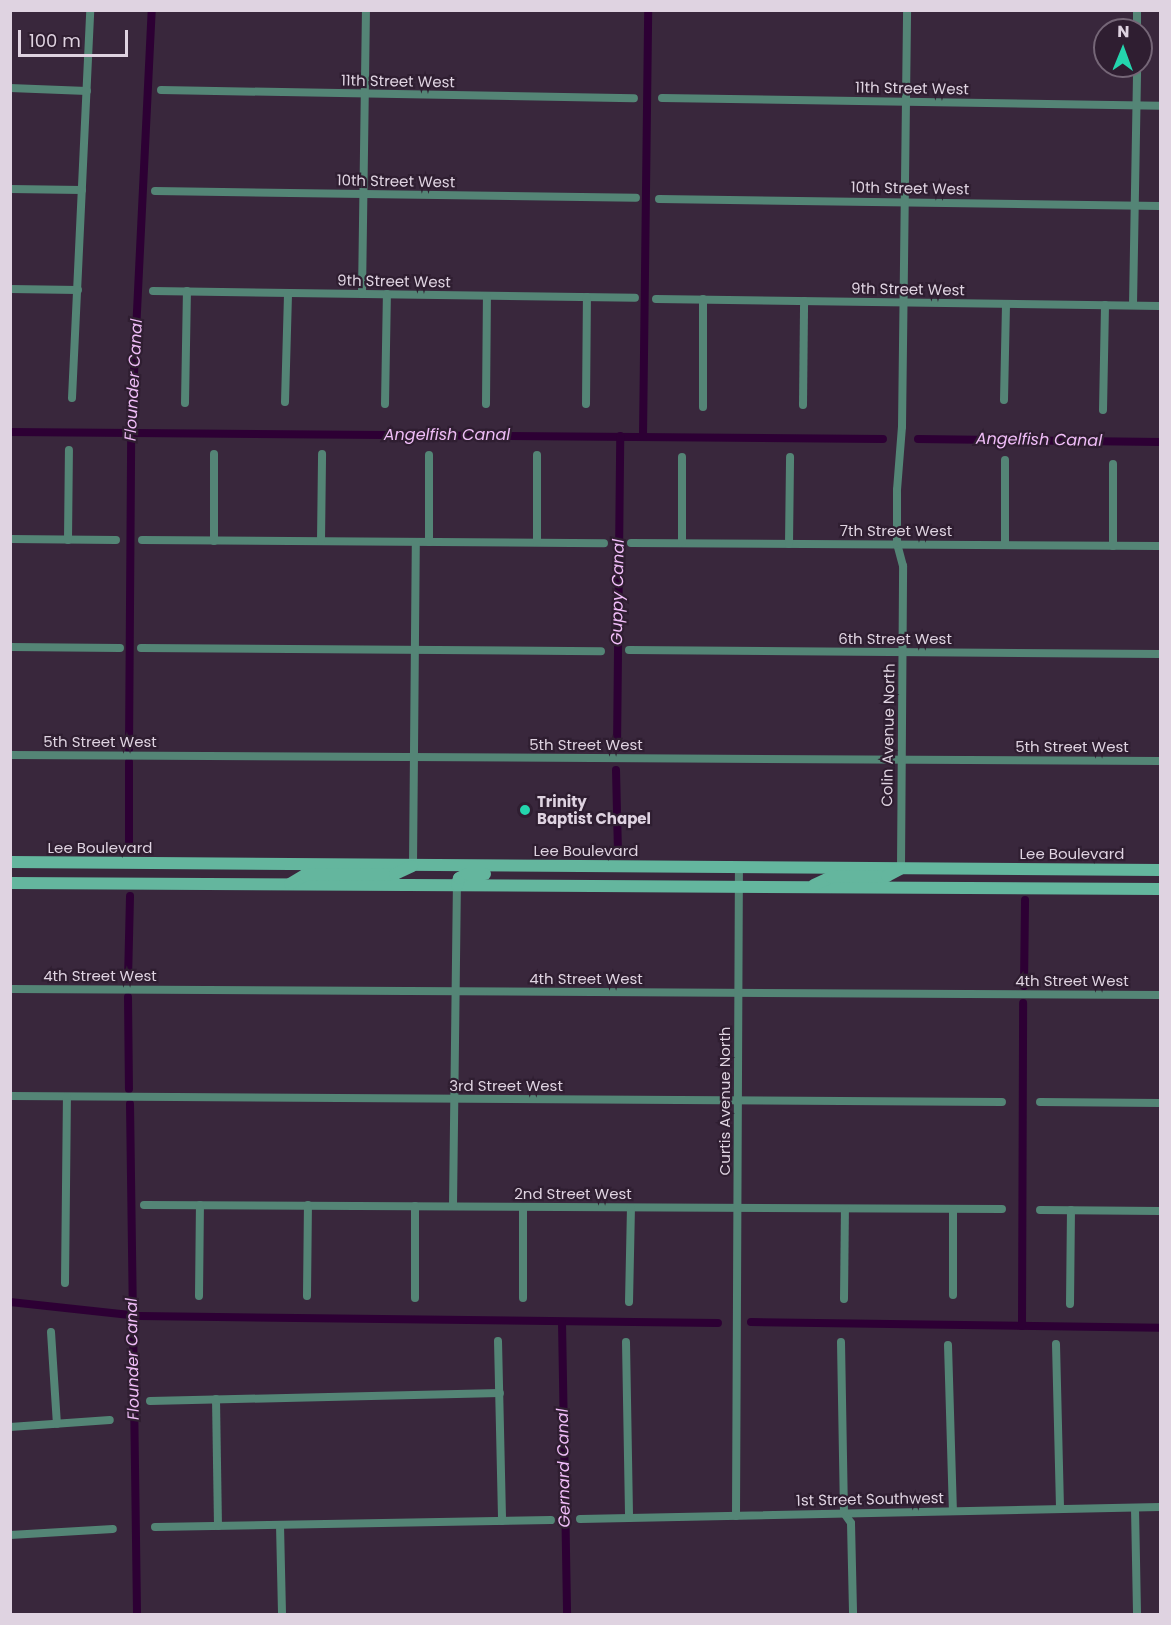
<!DOCTYPE html>
<html>
<head>
<meta charset="utf-8">
<style>
  body { margin:0 }
  #map { position:relative; width:1171px; height:1625px; overflow:hidden; background:#39273c; font-family:Poppins,sans-serif }
  div>[style] { position:absolute }
  .canal>* { height:8px; margin:-4px; padding:0 4px; transform-origin:4px; border-radius:4px; background:#2d0034 }
  .street>* { height:8px; margin:-4px; padding:0 4px; transform-origin:4px; border-radius:4px; background:#548576 }
  .secondary>* { height:12px; margin:-6px; padding:0 6px; transform-origin:6px; border-radius:6px; background:#64b69e }
  .dots>* { width:16px; height:16px; translate:-50% -50%; box-sizing:border-box; border:3px solid #2f1e31; border-radius:50% }
  span { translate:-50% -50%; white-space:nowrap; text-align:center; line-height:1.15; -webkit-text-stroke:4.5px #2f1e31; paint-order:stroke }
  .street-label { font-size:15px; color:#dfd3e1 }
  .poi-label { font-size:15px; color:#dfd3e1; font-weight:700 }
  .left { translate:0 -50%; text-align:left }
  .water-label { font-size:16px; color:#f0bdf8; font-style:italic }
  .frame { position:absolute; inset:0; border:12px solid #dfd3e1; pointer-events:none }
  .north { position:absolute; left:1093px; top:18px; width:60px; height:60px; box-sizing:border-box; background:#2f1e31; border:2px solid #756677; border-radius:50%; rotate:1deg; font-size:16px; font-weight:700; line-height:24px; text-align:center; color:#dfd3e1 }
  .north::after { content:''; display:block; margin:auto; width:21px; height:27px; background:#24d5ae; clip-path:polygon(50% 0,100% 100%,50% 72%,0 100%) }
  .scale { position:absolute; left:18px; top:30px; width:110px; height:27px; box-sizing:border-box; border:3px solid #dfd3e1; border-top:0; padding-left:8px; font-size:18px; line-height:21px; white-space:nowrap; color:#dfd3e1; -webkit-text-stroke:4px #2f1e31; paint-order:stroke }
</style>
</head>
<body>
<div id="map">
  <div class="canal">
    <i style="left:10px;top:432px;width:873px;rotate:0.46deg"></i>
    <i style="left:643px;top:436px;width:426px;rotate:-89.3deg"></i>
    <i style="left:918px;top:439px;width:242px;rotate:0.7deg"></i>
    <i style="left:617px;top:748px;width:312px;rotate:-89.4deg"></i>
    <i style="left:129px;top:749px;width:315px;rotate:-89.6deg"></i>
    <i style="left:131px;top:434px;width:425px;rotate:-87.2deg"></i>
    <i style="left:616px;top:770px;width:81px;rotate:88.6deg"></i>
    <i style="left:129px;top:850px;width:88px;rotate:-90deg"></i>
    <i style="left:128px;top:979px;width:83px;rotate:-88.6deg"></i>
    <i style="left:1024px;top:986px;width:86px;rotate:-89.3deg"></i>
    <i style="left:128px;top:997px;width:92px;rotate:89.4deg"></i>
    <i style="left:130px;top:1104px;width:510px;rotate:89.21deg"></i>
    <i style="left:10px;top:1302px;width:130px;rotate:6.2deg"></i>
    <i style="left:139px;top:1316px;width:579px;rotate:0.69deg"></i>
    <i style="left:562px;top:1322px;width:292px;rotate:89deg"></i>
    <i style="left:751px;top:1322px;width:409px;rotate:0.8deg"></i>
    <i style="left:1022px;top:1326px;width:323px;rotate:-89.8deg"></i>
  </div>
  <div class="street">
    <i style="left:1137px;top:30px;width:20px;rotate:-90deg"></i>
    <i style="left:10px;top:88px;width:77px;rotate:2.2deg"></i>
    <i style="left:161px;top:90px;width:473px;rotate:1deg"></i>
    <i style="left:662px;top:98px;width:498px;rotate:0.9deg"></i>
    <i style="left:10px;top:189px;width:72px;rotate:0.8deg"></i>
    <i style="left:155px;top:191px;width:481px;rotate:0.8deg"></i>
    <i style="left:659px;top:199px;width:501px;rotate:0.8deg"></i>
    <i style="left:10px;top:289px;width:68px;rotate:0.8deg"></i>
    <i style="left:153px;top:291px;width:482px;rotate:0.8deg"></i>
    <i style="left:362px;top:294px;width:284px;rotate:-89.2deg"></i>
    <i style="left:656px;top:299px;width:504px;rotate:0.8deg"></i>
    <i style="left:1133px;top:305px;width:239px;rotate:-89deg"></i>
    <i style="left:72px;top:398px;width:388px;rotate:-87.3deg"></i>
    <i style="left:1004px;top:400px;width:96px;rotate:-88.8deg"></i>
    <i style="left:285px;top:402px;width:109px;rotate:-88.4deg"></i>
    <i style="left:185px;top:403px;width:112px;rotate:-89deg"></i>
    <i style="left:385px;top:404px;width:110px;rotate:-89deg"></i>
    <i style="left:486px;top:404px;width:108px;rotate:-89.5deg"></i>
    <i style="left:586px;top:404px;width:107px;rotate:-89.5deg"></i>
    <i style="left:803px;top:405px;width:104px;rotate:-89.4deg"></i>
    <i style="left:703px;top:407px;width:108px;rotate:-90deg"></i>
    <i style="left:1103px;top:410px;width:105px;rotate:-88.9deg"></i>
    <i style="left:429px;top:455px;width:87px;rotate:90deg"></i>
    <i style="left:10px;top:539px;width:106px;rotate:0.5deg"></i>
    <i style="left:68px;top:540px;width:90px;rotate:-89.4deg"></i>
    <i style="left:142px;top:540px;width:462px;rotate:0.4deg"></i>
    <i style="left:214px;top:541px;width:87px;rotate:-90deg"></i>
    <i style="left:321px;top:541px;width:87px;rotate:-89.3deg"></i>
    <i style="left:537px;top:542px;width:87px;rotate:-90deg"></i>
    <i style="left:631px;top:543px;width:529px;rotate:0.32deg"></i>
    <i style="left:682px;top:543px;width:86px;rotate:-90deg"></i>
    <i style="left:789px;top:544px;width:87px;rotate:-89.3deg"></i>
    <i style="left:1005px;top:545px;width:85px;rotate:-90deg"></i>
    <i style="left:1113px;top:546px;width:82px;rotate:-90deg"></i>
    <i style="left:10px;top:647px;width:110px;rotate:0.5deg"></i>
    <i style="left:141px;top:648px;width:460px;rotate:0.4deg"></i>
    <i style="left:629px;top:650px;width:531px;rotate:0.43deg"></i>
    <i style="left:10px;top:755px;width:1150px;rotate:0.3deg"></i>
    <i style="left:413px;top:865px;width:323px;rotate:-89.5deg"></i>
    <i style="left:901px;top:868px;width:302px;rotate:-89.6deg"></i>
    <i style="left:903px;top:566px;width:23px;rotate:-105deg"></i>
    <i style="left:897px;top:544px;width:54px;rotate:-90deg"></i>
    <i style="left:897px;top:490px;width:63px;rotate:-85.5deg"></i>
    <i style="left:902px;top:427px;width:417px;rotate:-89.3deg"></i>
    <i style="left:10px;top:989px;width:1150px;rotate:0.3deg"></i>
    <i style="left:10px;top:1096px;width:992px;rotate:0.35deg"></i>
    <i style="left:1040px;top:1102px;width:120px;rotate:0.5deg"></i>
    <i style="left:144px;top:1205px;width:858px;rotate:0.27deg"></i>
    <i style="left:453px;top:1206px;width:321px;rotate:-89.3deg"></i>
    <i style="left:523px;top:1207px;width:91px;rotate:90deg"></i>
    <i style="left:953px;top:1209px;width:86px;rotate:90deg"></i>
    <i style="left:1040px;top:1210px;width:120px;rotate:0.5deg"></i>
    <i style="left:65px;top:1283px;width:186px;rotate:-89.4deg"></i>
    <i style="left:199px;top:1296px;width:91px;rotate:-89.4deg"></i>
    <i style="left:307px;top:1296px;width:91px;rotate:-89.4deg"></i>
    <i style="left:415px;top:1298px;width:92px;rotate:-90deg"></i>
    <i style="left:844px;top:1299px;width:90px;rotate:-89.4deg"></i>
    <i style="left:629px;top:1302px;width:94px;rotate:-88.8deg"></i>
    <i style="left:1070px;top:1304px;width:94px;rotate:-89.4deg"></i>
    <i style="left:51px;top:1332px;width:92px;rotate:86.3deg"></i>
    <i style="left:498px;top:1341px;width:180px;rotate:88.7deg"></i>
    <i style="left:626px;top:1342px;width:176px;rotate:89deg"></i>
    <i style="left:841px;top:1342px;width:171px;rotate:89deg"></i>
    <i style="left:844px;top:1513px;width:12px;rotate:55deg"></i>
    <i style="left:851px;top:1523px;width:91px;rotate:88.7deg"></i>
    <i style="left:1056px;top:1344px;width:165px;rotate:88.6deg"></i>
    <i style="left:948px;top:1345px;width:166px;rotate:88.3deg"></i>
    <i style="left:216px;top:1399px;width:127px;rotate:89.1deg"></i>
    <i style="left:150px;top:1401px;width:350px;rotate:-1.3deg"></i>
    <i style="left:10px;top:1427px;width:100px;rotate:-4deg"></i>
    <i style="left:1135px;top:1508px;width:106px;rotate:88.9deg"></i>
    <i style="left:736px;top:1516px;width:649px;rotate:-89.74deg"></i>
    <i style="left:580px;top:1519px;width:580px;rotate:-1.19deg"></i>
    <i style="left:280px;top:1525px;width:89px;rotate:88.7deg"></i>
    <i style="left:155px;top:1527px;width:396px;rotate:-1deg"></i>
    <i style="left:10px;top:1535px;width:103px;rotate:-3.3deg"></i>
  </div>
  <div class="secondary">
    <i style="left:10px;top:862px;width:1150px;rotate:0.4deg"></i>
    <i style="left:10px;top:883px;width:1150px;rotate:0.3deg"></i>
    <i style="left:290px;top:884px;width:17px;rotate:-31deg"></i>
    <i style="left:305px;top:875px;width:90px;rotate:-0.6deg"></i>
    <i style="left:395px;top:874px;width:19px;rotate:-25deg"></i>
    <i style="left:457px;top:885px;width:7px;rotate:-74deg"></i>
    <i style="left:459px;top:878px;width:9px;rotate:-27deg"></i>
    <i style="left:467px;top:874px;width:18px"></i>
    <i style="left:814px;top:885px;width:19px;rotate:-25deg"></i>
    <i style="left:831px;top:877px;width:56px;rotate:-1deg"></i>
    <i style="left:887px;top:876px;width:15px;rotate:-28deg"></i>
  </div>
  <div class="dots">
    <i style="left:525px;top:810px;background:#24d5ae"></i>
  </div>
  <div class="street-label">
    <span style="left:398px;top:81px;rotate:1deg">11th Street West</span>
    <span style="left:912px;top:88px;rotate:1deg">11th Street West</span>
    <span style="left:396px;top:181px;rotate:1deg">10th Street West</span>
    <span style="left:910px;top:188px;rotate:1deg">10th Street West</span>
    <span style="left:394px;top:281px;rotate:1deg">9th Street West</span>
    <span style="left:908px;top:289px;rotate:1deg">9th Street West</span>
    <span style="left:896px;top:531px">7th Street West</span>
    <span style="left:895px;top:639px">6th Street West</span>
    <span style="left:888px;top:735px;rotate:-89deg">Colin Avenue North</span>
    <span style="left:100px;top:742px">5th Street West</span>
    <span style="left:586px;top:745px">5th Street West</span>
    <span style="left:1072px;top:747px">5th Street West</span>
    <span style="left:100px;top:848px">Lee Boulevard</span>
    <span style="left:586px;top:851px">Lee Boulevard</span>
    <span style="left:1072px;top:854px">Lee Boulevard</span>
    <span style="left:100px;top:976px">4th Street West</span>
    <span style="left:586px;top:979px">4th Street West</span>
    <span style="left:1072px;top:981px">4th Street West</span>
    <span style="left:506px;top:1086px">3rd Street West</span>
    <span style="left:725px;top:1101px;rotate:-90deg">Curtis Avenue North</span>
    <span style="left:573px;top:1194px">2nd Street West</span>
    <span style="left:870px;top:1499px;rotate:-1deg">1st Street Southwest</span>
  </div>
  <div class="poi-label">
    <span class="left" style="left:537px;top:810px">Trinity<br>Baptist Chapel</span>
  </div>
  <div class="water-label">
    <span style="left:134px;top:380px;rotate:-87deg">Flounder Canal</span>
    <span style="left:447px;top:435px">Angelfish Canal</span>
    <span style="left:1039px;top:440px;rotate:1deg">Angelfish Canal</span>
    <span style="left:618px;top:592px;rotate:-89deg">Guppy Canal</span>
    <span style="left:133px;top:1359px;rotate:-91deg">Flounder Canal</span>
    <span style="left:564px;top:1468px;rotate:-91deg">Gernard Canal</span>
  </div>
  <div class="frame"></div>
  <div class="north">N</div>
  <div class="scale">100 m</div>
</div>
</body>
</html>
